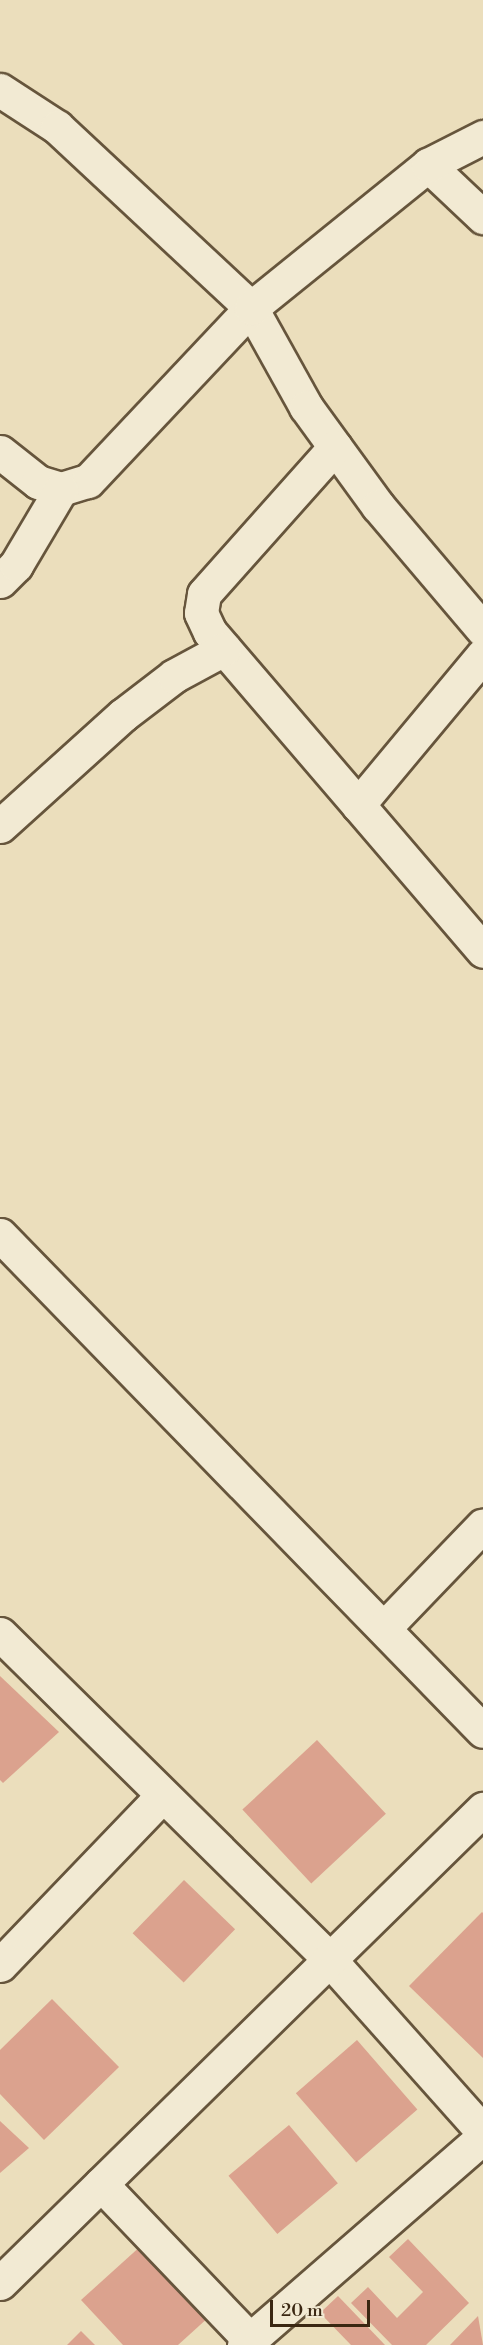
<!DOCTYPE html>
<html>
<head>
<meta charset="utf-8">
<style>
  body { margin:0 }
  #map { position:relative; width:483px; height:2345px; overflow:hidden; background:#ebdebc; font-family:"Libre Bodoni",serif }
  div>[style] { position:absolute }
  .building>* { inset:0; background:#dba28e; transform-origin:0 0 }
  .roads { filter:drop-shadow(2px 0 #66553c) drop-shadow(-2px 0 #66553c) drop-shadow(0 2px #66553c) drop-shadow(0 -2px #66553c) }
  .minor>* { height:33px; margin:-16.5px; padding:0 16.5px; transform-origin:16.5px; border-radius:16.5px; background:#f2ead3 }
  span { translate:-50% -50%; white-space:nowrap; text-align:center; line-height:1.15; -webkit-text-stroke:4.5px #f2ead3; paint-order:stroke }
  .scale { position:absolute; left:270px; top:2300px; width:100px; height:27px; box-sizing:border-box; border:3px solid #3a2712; border-top:0; padding-left:8px; font-size:18px; line-height:21px; white-space:nowrap; color:#3a2712; -webkit-text-stroke:4px #f2ead3; paint-order:stroke }
</style>
</head>
<body>
<div id="map">
  <div class="building">
    <i style="clip-path:polygon(0 1676px,59px 1732px,3px 1783px,0 1780px)"></i>
    <i style="left:317px;top:1740px;width:101px;height:102px;rotate:47deg"></i>
    <i style="left:184px;top:1880px;width:71px;height:74px;rotate:44deg"></i>
    <i style="clip-path:polygon(482px 1912px,483px 1913px,483px 2058px,409px 1986px)"></i>
    <i style="clip-path:polygon(52px 1999px,119px 2067px,44px 2140px,0 2094px,0 2050px)"></i>
    <i style="left:357px;top:2040px;width:92px;height:81px;rotate:49deg"></i>
    <i style="clip-path:polygon(0 2121px,29px 2148px,0 2173px)"></i>
    <i style="left:289px;top:2125px;width:76px;height:79px;rotate:50deg"></i>
    <i style="clip-path:polygon(408px 2239px,469px 2303px,426px 2345px,392px 2345px,351px 2303px,368px 2287px,397px 2318px,423px 2292px,389px 2257px)"></i>
    <i style="clip-path:polygon(143px 2244px,210px 2316px,178px 2345px,123px 2345px,81px 2300px)"></i>
    <i style="clip-path:polygon(338px 2296px,385px 2345px,351px 2345px,320px 2313px)"></i>
    <i style="clip-path:polygon(478px 2316px,483px 2345px,450px 2345px)"></i>
    <i style="clip-path:polygon(81px 2331px,95px 2345px,67px 2345px)"></i>
  </div>
  <div class="roads">
    <div class="minor">
      <i style="left:0;top:90px;width:68px;rotate:33deg"></i>
      <i style="left:57px;top:127px;width:265px;rotate:43deg"></i>
      <i style="left:251px;top:308px;width:113px;rotate:60.9deg"></i>
      <i style="left:306px;top:407px;width:122px;rotate:54deg"></i>
      <i style="left:378px;top:506px;width:162px;rotate:49.7deg"></i>
      <i style="left:428px;top:165px;width:76px;rotate:43.4deg"></i>
      <i style="left:335px;top:447px;width:197px;rotate:131.7deg"></i>
      <i style="left:204px;top:594px;width:19px;rotate:99deg"></i>
      <i style="left:201px;top:613px;width:21px;rotate:65deg"></i>
      <i style="left:210px;top:632px;width:420px;rotate:49.4deg"></i>
      <i style="left:0;top:452px;width:48px;rotate:38.3deg"></i>
      <i style="left:38px;top:482px;width:24px;rotate:17deg"></i>
      <i style="left:61px;top:489px;width:28px;rotate:-17deg"></i>
      <i style="left:88px;top:481px;width:238px;rotate:-46.7deg"></i>
      <i style="left:251px;top:308px;width:228px;rotate:-38.9deg"></i>
      <i style="left:428px;top:165px;width:62px;rotate:-27deg"></i>
      <i style="left:0;top:581px;width:23px;rotate:-45deg"></i>
      <i style="left:16px;top:565px;width:88px;rotate:-59.4deg"></i>
      <i style="left:358px;top:805px;width:195px;rotate:-50.2deg"></i>
      <i style="left:0;top:826px;width:166px;rotate:-42.1deg"></i>
      <i style="left:123px;top:715px;width:64px;rotate:-37.4deg"></i>
      <i style="left:174px;top:676px;width:57px;rotate:-28.4deg"></i>
      <i style="left:0;top:1235px;width:692px;rotate:45.76deg"></i>
      <i style="left:385px;top:1627px;width:141px;rotate:-46.1deg"></i>
      <i style="left:0;top:1634px;width:462px;rotate:44.6deg"></i>
      <i style="left:329px;top:1959px;width:232px;rotate:48.3deg"></i>
      <i style="left:0;top:1965px;width:234px;rotate:-46.2deg"></i>
      <i style="left:101px;top:2184px;width:216px;rotate:46.3deg"></i>
      <i style="left:0;top:2283px;width:677px;rotate:-44.46deg"></i>
      <i style="left:244px;top:2345px;width:317px;rotate:-41deg"></i>
    </div>
  </div>
  <div class="scale">20 m</div>
</div>
</body>
</html>
